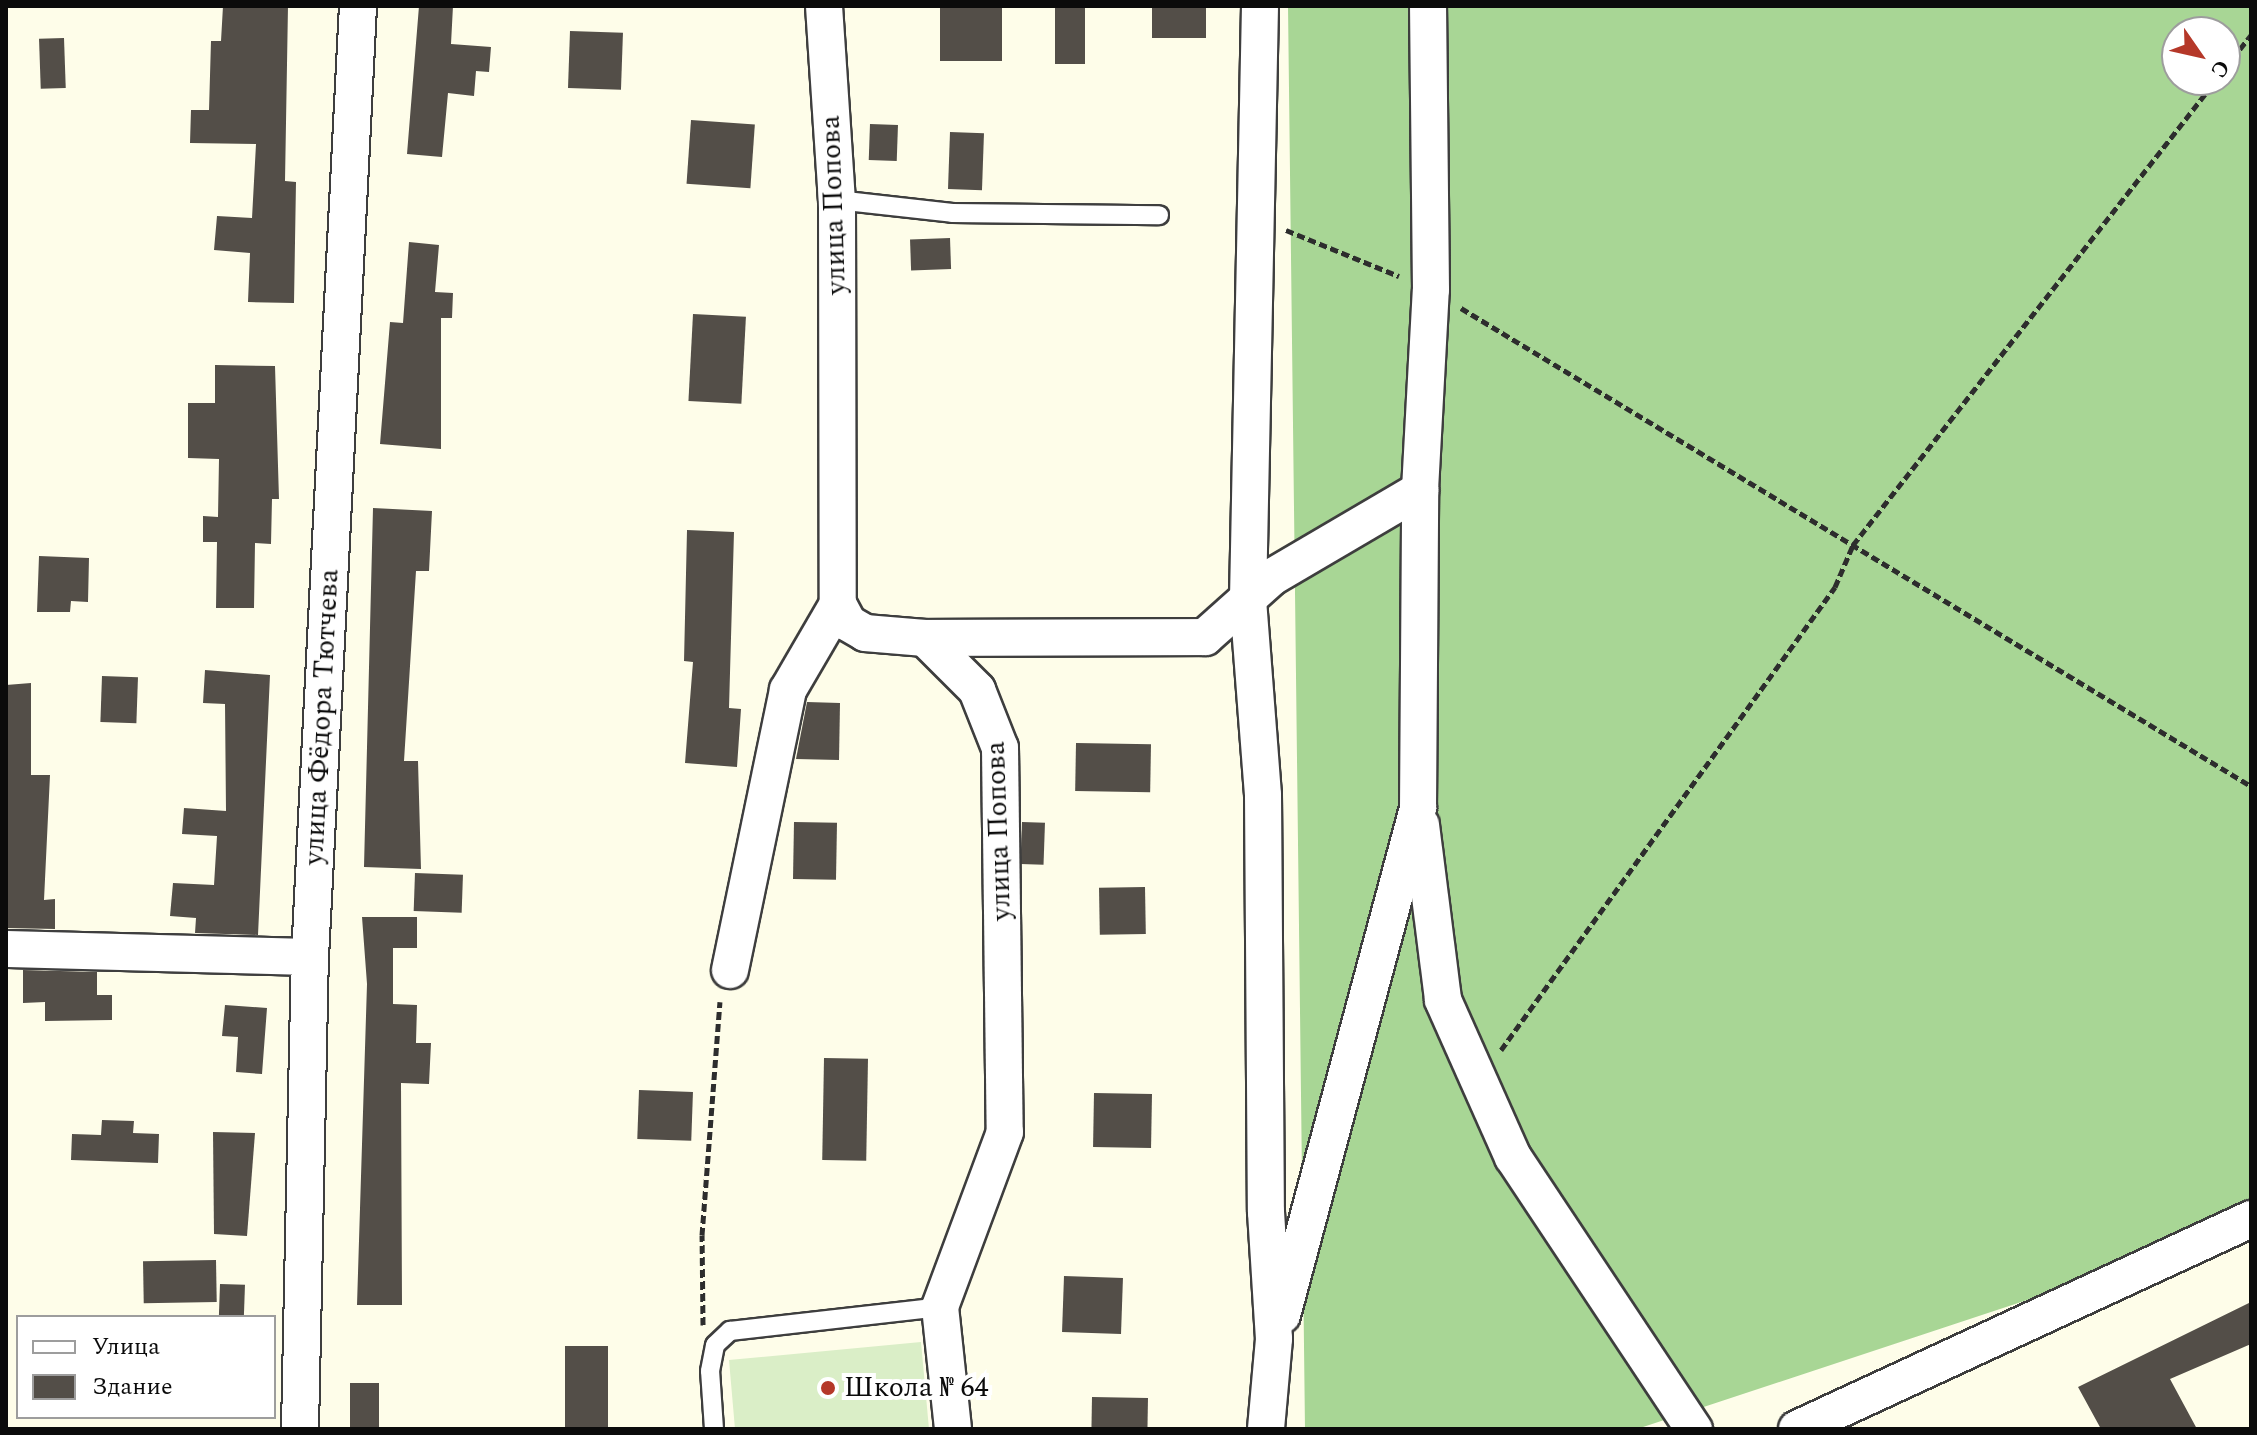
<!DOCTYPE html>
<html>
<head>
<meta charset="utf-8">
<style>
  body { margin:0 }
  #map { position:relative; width:2257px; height:1435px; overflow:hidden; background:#fefde9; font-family:Spectral,serif }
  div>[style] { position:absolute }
  .forest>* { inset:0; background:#a8d695 }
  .pitch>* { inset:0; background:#daeec7 }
  .building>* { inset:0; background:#534e48; transform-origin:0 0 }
  .path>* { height:5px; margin-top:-2.5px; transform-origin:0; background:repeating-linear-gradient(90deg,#2d2d2d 0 8px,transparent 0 12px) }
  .roads { filter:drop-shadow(2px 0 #3e3e3e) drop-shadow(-2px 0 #3e3e3e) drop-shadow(0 2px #3e3e3e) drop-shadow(0 -2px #3e3e3e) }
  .lane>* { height:18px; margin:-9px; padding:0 9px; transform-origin:9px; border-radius:9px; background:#fff }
  .street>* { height:36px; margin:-18px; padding:0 18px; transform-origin:18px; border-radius:18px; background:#fff }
  .dots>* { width:22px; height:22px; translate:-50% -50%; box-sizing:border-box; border:4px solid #fff; border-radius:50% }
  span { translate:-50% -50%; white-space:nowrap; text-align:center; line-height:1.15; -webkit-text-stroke:8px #fff; paint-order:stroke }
  .street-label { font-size:28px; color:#0b0b0b }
  .poi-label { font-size:28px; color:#0b0b0b }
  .left { translate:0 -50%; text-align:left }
  .frame { position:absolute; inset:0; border:8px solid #0b0b0b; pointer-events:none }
  .legend { position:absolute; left:16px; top:1315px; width:260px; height:104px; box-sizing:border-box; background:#fff; border:2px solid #9d9d9d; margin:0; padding:10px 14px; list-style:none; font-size:24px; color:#0b0b0b }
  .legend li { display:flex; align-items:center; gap:16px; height:40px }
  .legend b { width:40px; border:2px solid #9d9d9d }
  .north { position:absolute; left:2161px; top:16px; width:80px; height:80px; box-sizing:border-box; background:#fff; border:2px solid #9d9d9d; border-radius:50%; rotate:124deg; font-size:22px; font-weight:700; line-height:32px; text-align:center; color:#0b0b0b }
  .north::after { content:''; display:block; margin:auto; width:28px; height:36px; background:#b53829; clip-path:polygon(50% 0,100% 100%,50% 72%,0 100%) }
</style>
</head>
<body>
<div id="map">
  <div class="forest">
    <i style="clip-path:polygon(evenodd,1288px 6px,2251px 6px,2251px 1226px,1637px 1429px,1305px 1429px,1288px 6px,2177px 32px,2225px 32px,2225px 80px,2177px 80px,2177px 32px)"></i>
  </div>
  <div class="pitch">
    <i style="clip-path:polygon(921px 1342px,929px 1429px,735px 1429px,729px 1360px)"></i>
  </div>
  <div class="building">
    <i style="clip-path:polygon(223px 6px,288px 6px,285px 181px,296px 182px,294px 303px,248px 302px,250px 253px,214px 250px,217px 216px,252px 218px,256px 144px,190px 143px,191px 110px,209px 110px,211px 41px,221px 41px)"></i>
    <i style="clip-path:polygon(419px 6px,453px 6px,451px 44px,491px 47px,489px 72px,476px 71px,474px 96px,448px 93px,442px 157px,407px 154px)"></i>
    <i style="left:940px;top:6px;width:62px;height:55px"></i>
    <i style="left:1152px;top:6px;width:54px;height:32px"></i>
    <i style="left:1055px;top:7px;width:30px;height:57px"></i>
    <i style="left:570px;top:31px;width:53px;height:57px;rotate:2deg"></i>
    <i style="left:64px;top:38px;width:50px;height:25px;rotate:88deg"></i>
    <i style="left:691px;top:120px;width:64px;height:64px;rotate:4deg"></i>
    <i style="left:870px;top:124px;width:28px;height:36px;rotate:2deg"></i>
    <i style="left:950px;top:132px;width:34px;height:57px;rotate:2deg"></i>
    <i style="left:950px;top:238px;width:31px;height:40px;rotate:88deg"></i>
    <i style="clip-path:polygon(409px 242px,439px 245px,435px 292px,453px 293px,452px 318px,441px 318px,441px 449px,380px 444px,390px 322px,403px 323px)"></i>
    <i style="left:693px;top:314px;width:53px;height:87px;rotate:3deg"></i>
    <i style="clip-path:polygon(215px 365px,275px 366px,279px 499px,272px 499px,271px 544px,255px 543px,254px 608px,216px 608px,217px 542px,203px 542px,203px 516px,218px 517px,219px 459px,188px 458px,188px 403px,215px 403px)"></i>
    <i style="clip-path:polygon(373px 508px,432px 511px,429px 571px,416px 571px,404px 761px,418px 761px,421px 869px,364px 867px)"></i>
    <i style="clip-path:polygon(687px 530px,734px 532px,729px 708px,741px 709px,737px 767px,685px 763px,693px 662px,684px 661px)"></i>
    <i style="clip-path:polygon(39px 556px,89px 558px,88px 602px,71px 601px,70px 612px,37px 612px)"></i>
    <i style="clip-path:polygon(205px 670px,270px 675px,258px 935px,195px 933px,196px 918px,170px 916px,173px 883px,214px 885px,217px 836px,182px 834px,184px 808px,226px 811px,225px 704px,203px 703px)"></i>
    <i style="left:102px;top:676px;width:36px;height:46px;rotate:2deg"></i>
    <i style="clip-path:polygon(31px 683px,31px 775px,50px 775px,44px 900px,55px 899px,55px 929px,6px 928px,6px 685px)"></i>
    <i style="clip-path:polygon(807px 702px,840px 703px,839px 760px,796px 759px)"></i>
    <i style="left:1076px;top:743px;width:75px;height:48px;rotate:1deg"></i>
    <i style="left:794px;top:822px;width:43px;height:57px;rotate:1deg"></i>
    <i style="left:1022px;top:822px;width:23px;height:42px;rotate:2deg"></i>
    <i style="left:415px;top:873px;width:48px;height:38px;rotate:2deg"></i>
    <i style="left:1145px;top:887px;width:47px;height:46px;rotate:89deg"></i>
    <i style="clip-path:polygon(362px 917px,417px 917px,417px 948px,393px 948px,393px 1004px,417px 1005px,416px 1043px,431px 1043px,429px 1084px,401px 1083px,402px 1305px,357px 1305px,367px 984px)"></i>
    <i style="clip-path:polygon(23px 970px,97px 972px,97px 995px,112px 995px,112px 1020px,45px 1021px,45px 1002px,23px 1003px)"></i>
    <i style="clip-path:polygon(225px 1005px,267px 1008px,262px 1074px,236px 1072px,238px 1037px,222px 1036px)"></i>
    <i style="left:824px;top:1058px;width:44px;height:102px;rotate:1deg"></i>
    <i style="left:639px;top:1090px;width:54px;height:49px;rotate:2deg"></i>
    <i style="left:1094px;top:1093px;width:58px;height:54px;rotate:1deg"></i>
    <i style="clip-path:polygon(102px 1120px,134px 1121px,133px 1133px,159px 1134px,158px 1163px,71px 1160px,72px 1134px,101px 1135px)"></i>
    <i style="clip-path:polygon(213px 1132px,255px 1133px,247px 1236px,214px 1234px)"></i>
    <i style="left:216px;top:1260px;width:42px;height:73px;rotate:89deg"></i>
    <i style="left:1064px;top:1276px;width:59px;height:56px;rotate:2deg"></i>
    <i style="left:220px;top:1284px;width:25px;height:33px;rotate:2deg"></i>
    <i style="clip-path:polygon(2251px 1302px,2251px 1344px,2170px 1379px,2197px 1429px,2101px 1429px,2078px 1387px)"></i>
    <i style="left:565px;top:1346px;width:43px;height:82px"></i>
    <i style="left:350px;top:1383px;width:29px;height:46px"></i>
    <i style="left:1092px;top:1397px;width:56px;height:32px;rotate:1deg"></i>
  </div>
  <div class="path">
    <i style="left:2225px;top:68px;width:42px;rotate:-51.8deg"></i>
    <i style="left:1286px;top:230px;width:122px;rotate:22.2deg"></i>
    <i style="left:1461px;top:308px;width:923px;rotate:31.18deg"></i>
    <i style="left:1501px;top:1050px;width:571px;rotate:-54.19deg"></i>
    <i style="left:1835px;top:587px;width:46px;rotate:-66.8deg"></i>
    <i style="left:1853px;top:545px;width:590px;rotate:-52.02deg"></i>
    <i style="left:703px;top:1325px;width:90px;rotate:-90.6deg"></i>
    <i style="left:702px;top:1235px;width:234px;rotate:-85.6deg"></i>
  </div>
  <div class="roads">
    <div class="lane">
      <i style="left:837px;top:200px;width:116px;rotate:6.4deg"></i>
      <i style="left:952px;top:213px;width:207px;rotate:0.6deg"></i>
      <i style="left:714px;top:1429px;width:58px;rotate:-93.9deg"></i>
      <i style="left:710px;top:1371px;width:26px;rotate:-79deg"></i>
      <i style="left:715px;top:1345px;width:21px;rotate:-43deg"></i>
      <i style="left:730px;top:1331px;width:211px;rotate:-6.5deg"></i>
    </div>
    <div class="street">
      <i style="left:824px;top:6px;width:194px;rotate:86.2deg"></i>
      <i style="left:837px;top:200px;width:404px;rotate:89.9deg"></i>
      <i style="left:838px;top:604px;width:21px;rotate:62deg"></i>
      <i style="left:848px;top:623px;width:20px;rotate:30deg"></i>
      <i style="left:865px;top:633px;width:60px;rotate:4.8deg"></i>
      <i style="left:925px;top:638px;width:74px;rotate:45deg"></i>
      <i style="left:977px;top:690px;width:62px;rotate:68.4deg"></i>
      <i style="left:1000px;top:748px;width:384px;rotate:89.3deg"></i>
      <i style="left:1005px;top:1132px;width:187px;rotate:110.4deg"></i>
      <i style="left:940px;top:1307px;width:123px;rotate:83.9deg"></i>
      <i style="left:1260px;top:6px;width:594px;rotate:91.16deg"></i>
      <i style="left:1248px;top:600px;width:196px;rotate:85.6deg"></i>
      <i style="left:1263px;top:795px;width:417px;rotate:89.6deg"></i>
      <i style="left:1266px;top:1212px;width:127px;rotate:86.4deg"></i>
      <i style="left:1274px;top:1339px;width:90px;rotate:95.1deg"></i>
      <i style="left:925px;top:638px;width:280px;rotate:-0.2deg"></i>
      <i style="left:1205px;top:637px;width:90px;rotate:-41.8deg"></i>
      <i style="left:1272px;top:577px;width:172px;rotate:-30.4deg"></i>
      <i style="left:1421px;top:825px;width:176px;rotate:82.8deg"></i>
      <i style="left:1443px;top:1000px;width:172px;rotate:66deg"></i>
      <i style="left:1513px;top:1157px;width:327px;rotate:56.4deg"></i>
      <i style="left:6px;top:949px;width:304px;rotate:1.5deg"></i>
      <i style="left:730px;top:970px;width:286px;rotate:-78.3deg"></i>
      <i style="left:788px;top:690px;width:99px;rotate:-59.8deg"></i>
      <i style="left:1282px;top:1315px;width:525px;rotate:-74.98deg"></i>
      <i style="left:1418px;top:808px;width:318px;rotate:-89.6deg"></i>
      <i style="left:1420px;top:490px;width:200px;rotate:-86.9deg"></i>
      <i style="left:1431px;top:290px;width:284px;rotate:-90.6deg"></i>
      <i style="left:300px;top:1429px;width:472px;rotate:-88.8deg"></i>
      <i style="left:310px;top:957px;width:952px;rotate:-87.11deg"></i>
      <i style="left:1797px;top:1429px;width:500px;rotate:-24.82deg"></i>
    </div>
  </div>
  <div class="dots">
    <i style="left:828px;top:1388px;background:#b53829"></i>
  </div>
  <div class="street-label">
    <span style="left:834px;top:205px;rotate:-92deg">улица Попова</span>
    <span style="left:322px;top:717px;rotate:-87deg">улица Фёдора Тютчева</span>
    <span style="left:999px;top:831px;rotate:-92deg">улица Попова</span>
  </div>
  <div class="poi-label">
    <span class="left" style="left:844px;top:1388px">Школа № 64</span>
  </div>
  <div class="frame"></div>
  <ul class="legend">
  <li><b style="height:10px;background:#fff"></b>Улица</li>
  <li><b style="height:22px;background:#534e48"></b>Здание</li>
  </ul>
  <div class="north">С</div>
</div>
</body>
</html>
